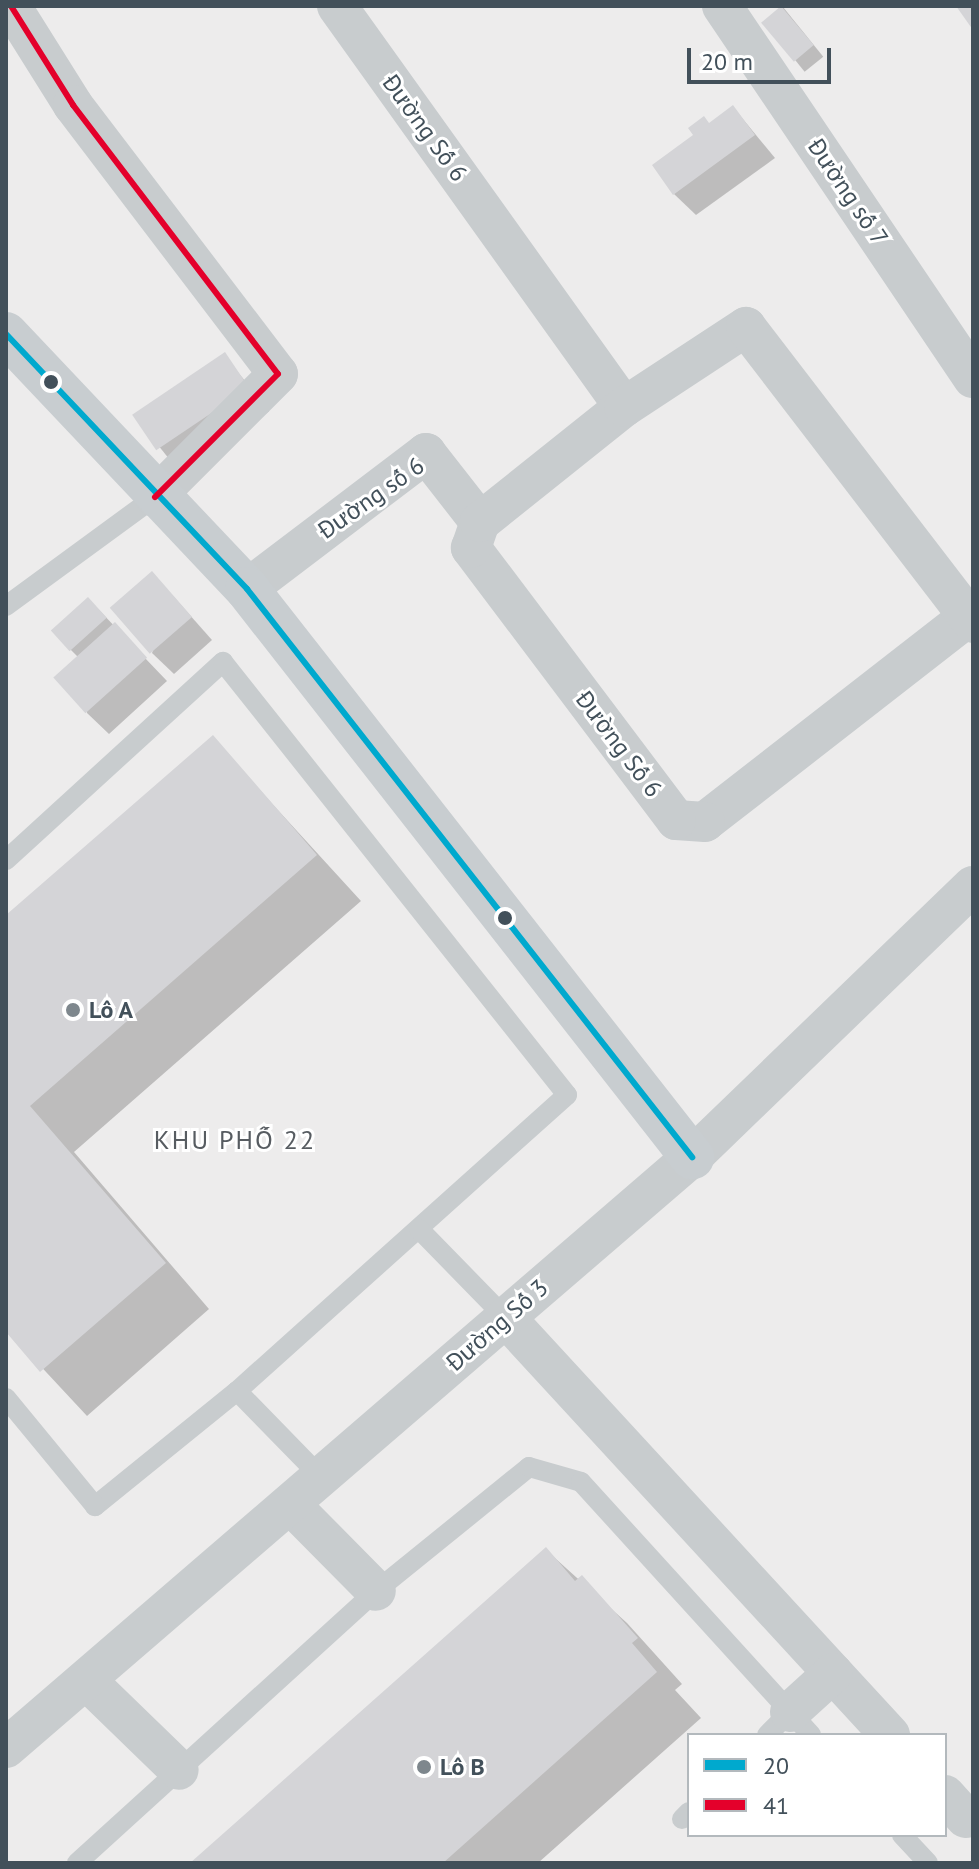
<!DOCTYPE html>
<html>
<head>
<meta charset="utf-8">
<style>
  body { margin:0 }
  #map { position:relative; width:979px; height:1869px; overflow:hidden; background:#edecec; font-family:"PT Sans",sans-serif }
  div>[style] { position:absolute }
  .shadow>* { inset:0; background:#0003; transform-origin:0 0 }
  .building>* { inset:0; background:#d4d4d7; transform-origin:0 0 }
  .lane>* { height:20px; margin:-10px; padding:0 10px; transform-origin:10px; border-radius:10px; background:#c8ccce }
  .street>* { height:40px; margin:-20px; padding:0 20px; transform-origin:20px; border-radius:20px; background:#c8ccce }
  .secondary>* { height:44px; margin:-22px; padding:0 22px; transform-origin:22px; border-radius:22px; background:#c8cdd0 }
  .bus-1>* { height:6px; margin:-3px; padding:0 3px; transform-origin:3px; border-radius:3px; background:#00a9ce }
  .bus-2>* { height:6px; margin:-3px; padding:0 3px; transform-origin:3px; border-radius:3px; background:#e4002b }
  .dots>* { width:22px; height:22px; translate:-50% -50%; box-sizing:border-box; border:4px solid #fff; border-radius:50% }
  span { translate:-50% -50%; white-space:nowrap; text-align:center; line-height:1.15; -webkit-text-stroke:6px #fff; paint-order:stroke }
  .street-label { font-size:24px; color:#42505a }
  .poi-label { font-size:24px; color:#42505a; font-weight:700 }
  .left { translate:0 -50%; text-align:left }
  .neighbourhood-label { font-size:26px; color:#575c61; letter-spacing:2px }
  .frame { position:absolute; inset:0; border:8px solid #42505a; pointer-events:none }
  .legend { position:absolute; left:687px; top:1733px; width:260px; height:104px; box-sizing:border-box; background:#fff; border:2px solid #b3b9bd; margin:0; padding:10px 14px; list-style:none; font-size:24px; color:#42505a }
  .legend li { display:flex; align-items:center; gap:16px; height:40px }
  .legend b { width:40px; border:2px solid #b3b9bd }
  .scale { position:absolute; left:687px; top:48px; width:144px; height:36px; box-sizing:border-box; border:4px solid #42505a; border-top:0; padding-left:10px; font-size:24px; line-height:28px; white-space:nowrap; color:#42505a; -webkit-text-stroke:6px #fff; paint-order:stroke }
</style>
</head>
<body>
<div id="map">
  <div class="shadow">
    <i style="left:783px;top:7px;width:64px;height:24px;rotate:51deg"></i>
    <i style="clip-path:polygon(733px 107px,775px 158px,696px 215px,674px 194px,695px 135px)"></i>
    <i style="left:224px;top:355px;width:72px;height:108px;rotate:51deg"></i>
    <i style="clip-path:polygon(173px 596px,212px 640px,174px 674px,152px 653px)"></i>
    <i style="clip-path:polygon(99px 610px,167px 681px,109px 734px,87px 713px,79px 658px,70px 649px)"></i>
    <i style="clip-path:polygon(212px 738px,361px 901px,74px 1152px,209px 1309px,87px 1416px,6px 1329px,6px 917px)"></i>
    <i style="clip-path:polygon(546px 1550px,627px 1623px,682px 1684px,675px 1690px,701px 1718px,538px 1863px,193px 1863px)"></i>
  </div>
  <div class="building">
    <i style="left:781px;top:6px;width:51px;height:26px;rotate:50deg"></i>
    <i style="clip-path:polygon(956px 6px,973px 6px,973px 30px)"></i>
    <i style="clip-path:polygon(733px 105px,755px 135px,673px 195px,652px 165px,693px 135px,688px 128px,704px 116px,709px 123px)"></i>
    <i style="left:225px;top:352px;width:43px;height:112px;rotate:56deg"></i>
    <i style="left:152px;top:571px;width:61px;height:56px;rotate:49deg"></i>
    <i style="left:88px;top:597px;width:28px;height:50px;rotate:48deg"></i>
    <i style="left:115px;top:622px;width:48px;height:83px;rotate:48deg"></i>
    <i style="clip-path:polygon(213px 735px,317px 855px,30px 1106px,166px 1263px,40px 1372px,6px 1332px,6px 915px)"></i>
    <i style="clip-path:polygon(546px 1547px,575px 1581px,582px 1575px,638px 1638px,632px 1643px,657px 1672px,443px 1863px,190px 1863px)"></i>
  </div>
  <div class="lane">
    <i style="left:6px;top:606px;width:185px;rotate:-36.2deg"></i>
    <i style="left:6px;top:860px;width:294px;rotate:-42.4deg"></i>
    <i style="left:223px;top:662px;width:553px;rotate:51.53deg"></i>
    <i style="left:567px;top:1095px;width:443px;rotate:138.1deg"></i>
    <i style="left:237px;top:1391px;width:183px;rotate:141deg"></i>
    <i style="left:95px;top:1506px;width:140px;rotate:-129.5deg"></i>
    <i style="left:419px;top:1229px;width:124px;rotate:45.7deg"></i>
    <i style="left:237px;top:1391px;width:120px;rotate:45.7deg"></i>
    <i style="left:767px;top:1735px;width:33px;rotate:-45deg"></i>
    <i style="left:682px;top:1819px;width:10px;rotate:-45deg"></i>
    <i style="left:902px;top:1835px;width:38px;rotate:47deg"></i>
    <i style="left:77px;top:1863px;width:404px;rotate:-42.3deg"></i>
    <i style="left:376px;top:1591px;width:197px;rotate:-39deg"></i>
    <i style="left:529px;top:1467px;width:54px;rotate:16.1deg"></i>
    <i style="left:581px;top:1482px;width:342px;rotate:47.7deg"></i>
  </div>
  <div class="street">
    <i style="left:11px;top:6px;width:117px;rotate:57.9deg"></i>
    <i style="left:73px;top:105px;width:338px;rotate:52.7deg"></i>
    <i style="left:278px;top:374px;width:174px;rotate:135deg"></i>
    <i style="left:337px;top:6px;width:493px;rotate:54.4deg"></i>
    <i style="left:722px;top:6px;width:449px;rotate:56deg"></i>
    <i style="left:247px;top:589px;width:225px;rotate:-37.2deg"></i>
    <i style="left:426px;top:453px;width:88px;rotate:52deg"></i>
    <i style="left:968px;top:617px;width:333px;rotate:142.1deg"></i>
    <i style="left:705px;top:822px;width:29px;rotate:-176deg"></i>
    <i style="left:676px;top:820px;width:341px;rotate:-127deg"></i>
    <i style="left:471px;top:548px;width:28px;rotate:-71deg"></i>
    <i style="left:480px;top:522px;width:184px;rotate:-38.6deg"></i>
    <i style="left:624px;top:407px;width:146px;rotate:-33.3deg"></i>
    <i style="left:746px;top:327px;width:373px;rotate:52.5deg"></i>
    <i style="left:506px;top:1318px;width:567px;rotate:47.36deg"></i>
    <i style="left:290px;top:1504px;width:122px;rotate:45.3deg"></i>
    <i style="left:86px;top:1680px;width:129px;rotate:44.1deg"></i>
    <i style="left:790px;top:1712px;width:58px;rotate:-42.2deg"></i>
    <i style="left:6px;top:1748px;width:905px;rotate:-40.75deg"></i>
    <i style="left:692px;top:1157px;width:390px;rotate:-44deg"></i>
    <i style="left:945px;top:1795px;width:31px;rotate:48deg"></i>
  </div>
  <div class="secondary">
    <i style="left:6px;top:334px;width:351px;rotate:46.6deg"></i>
    <i style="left:247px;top:589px;width:722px;rotate:51.92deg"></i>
  </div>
  <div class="bus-1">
    <i style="left:6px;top:334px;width:351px;rotate:46.6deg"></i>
    <i style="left:247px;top:589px;width:722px;rotate:51.92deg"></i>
  </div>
  <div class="bus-2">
    <i style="left:11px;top:6px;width:117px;rotate:57.9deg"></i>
    <i style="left:73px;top:105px;width:338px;rotate:52.7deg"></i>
    <i style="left:278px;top:374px;width:174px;rotate:135deg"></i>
  </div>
  <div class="dots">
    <i style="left:51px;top:382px;background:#42505a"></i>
    <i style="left:505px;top:918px;background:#42505a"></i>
    <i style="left:73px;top:1010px;background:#7e878d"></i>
    <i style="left:424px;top:1767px;background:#7e878d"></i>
  </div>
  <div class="street-label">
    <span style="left:425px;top:128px;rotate:54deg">Đường Số 6</span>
    <span style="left:848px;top:192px;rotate:56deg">Đường số 7</span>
    <span style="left:371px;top:498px;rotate:-35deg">Đường số 6</span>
    <span style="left:619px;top:744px;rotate:53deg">Đường Số 6</span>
    <span style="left:497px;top:1325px;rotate:-41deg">Đường Số 3</span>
  </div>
  <div class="poi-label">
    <span class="left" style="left:89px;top:1010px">Lô A</span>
    <span class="left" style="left:440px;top:1767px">Lô B</span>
  </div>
  <div class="neighbourhood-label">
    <span style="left:235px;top:1140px">KHU PHỐ 22</span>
  </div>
  <div class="frame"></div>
  <ul class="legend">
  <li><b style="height:10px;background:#00a9ce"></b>20</li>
  <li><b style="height:10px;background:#e4002b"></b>41</li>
  </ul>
  <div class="scale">20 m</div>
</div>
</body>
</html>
